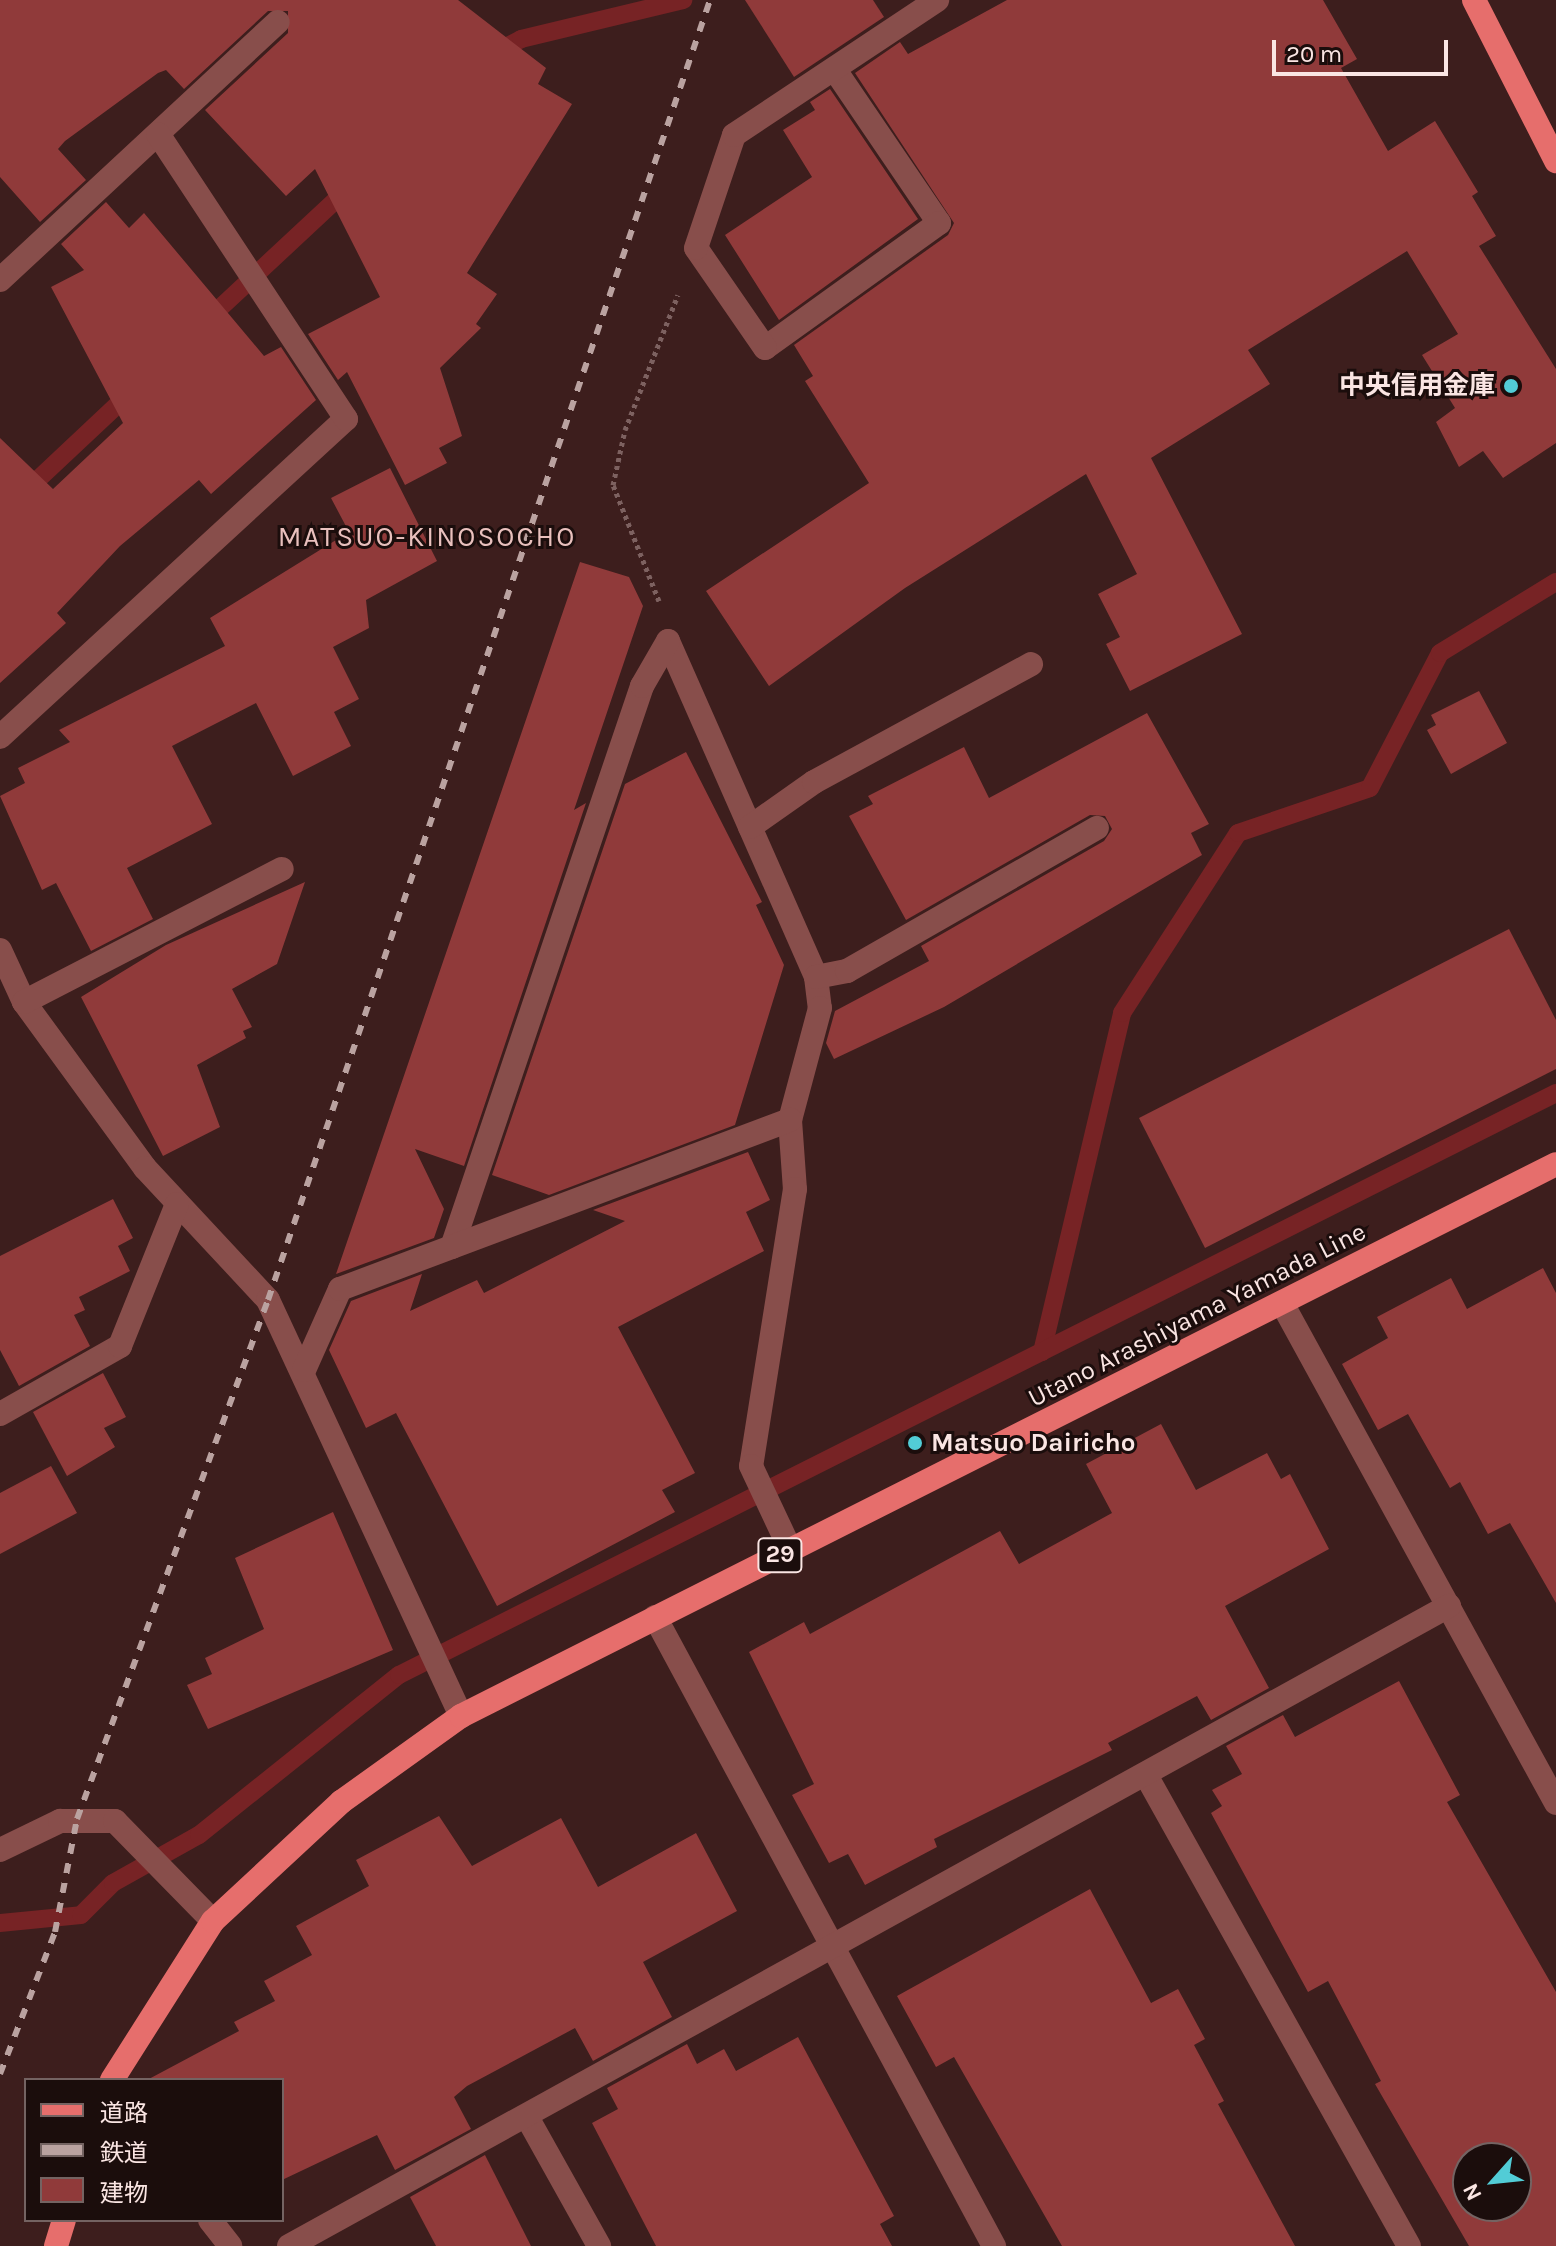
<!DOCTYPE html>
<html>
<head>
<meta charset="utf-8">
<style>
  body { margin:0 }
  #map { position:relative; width:1556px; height:2246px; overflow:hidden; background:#3d1e1d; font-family:Karla,"Noto Sans JP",sans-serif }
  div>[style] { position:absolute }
  .stream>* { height:18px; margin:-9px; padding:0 9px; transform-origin:9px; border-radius:9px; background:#772325 }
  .building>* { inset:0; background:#903a3a }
  .path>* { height:5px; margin-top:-2.5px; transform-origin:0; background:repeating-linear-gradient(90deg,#7d6160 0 4px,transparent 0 8px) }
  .minor>* { height:24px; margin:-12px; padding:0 12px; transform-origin:12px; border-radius:12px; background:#884e4b }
  .major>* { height:24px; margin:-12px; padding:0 12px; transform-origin:12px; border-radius:12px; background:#e66e6c }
  .rail>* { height:6px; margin-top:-3px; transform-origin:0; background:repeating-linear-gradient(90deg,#baa2a0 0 10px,transparent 0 20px) }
  .dots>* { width:22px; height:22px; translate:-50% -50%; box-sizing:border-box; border:4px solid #1b0d0c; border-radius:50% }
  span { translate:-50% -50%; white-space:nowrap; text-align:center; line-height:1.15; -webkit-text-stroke:6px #1b0d0c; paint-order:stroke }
  .shield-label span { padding:2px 6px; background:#1b0d0c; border:2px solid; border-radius:6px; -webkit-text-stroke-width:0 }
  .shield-label { font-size:24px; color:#fae5e3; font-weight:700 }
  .poi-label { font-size:26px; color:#fae5e3; font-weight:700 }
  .right { translate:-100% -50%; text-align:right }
  .left { translate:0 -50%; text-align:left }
  .street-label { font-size:26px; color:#fae5e3 }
  .neighbourhood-label { font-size:28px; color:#e9c0bd; letter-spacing:2px }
  .legend { position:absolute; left:24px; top:2078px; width:260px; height:144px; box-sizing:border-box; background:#1b0d0c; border:2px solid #746362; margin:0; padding:10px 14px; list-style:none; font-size:24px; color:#fae5e3 }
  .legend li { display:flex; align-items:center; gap:16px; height:40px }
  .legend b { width:40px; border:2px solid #746362 }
  .north { position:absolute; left:1452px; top:2142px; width:80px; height:80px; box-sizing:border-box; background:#1b0d0c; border:2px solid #746362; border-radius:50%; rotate:243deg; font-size:22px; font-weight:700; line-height:32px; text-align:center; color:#fae5e3 }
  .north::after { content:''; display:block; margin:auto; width:28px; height:36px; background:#52ccd6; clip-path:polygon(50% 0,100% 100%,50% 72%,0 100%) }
  .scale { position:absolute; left:1272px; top:40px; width:176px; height:36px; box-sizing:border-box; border:4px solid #fae5e3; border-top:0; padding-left:10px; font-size:24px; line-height:28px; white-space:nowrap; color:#fae5e3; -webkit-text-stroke:6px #1b0d0c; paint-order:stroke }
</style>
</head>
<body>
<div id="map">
  <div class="stream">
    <i style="left:492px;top:54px;width:33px;rotate:-27deg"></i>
    <i style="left:521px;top:39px;width:167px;rotate:-13.5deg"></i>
    <i style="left:206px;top:321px;width:198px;rotate:-43deg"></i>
    <i style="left:0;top:515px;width:181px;rotate:-43.2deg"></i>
    <i style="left:1042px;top:1352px;width:348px;rotate:-76.7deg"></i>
    <i style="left:1122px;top:1013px;width:214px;rotate:-57.2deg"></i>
    <i style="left:1238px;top:833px;width:139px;rotate:-18.8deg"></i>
    <i style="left:1370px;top:788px;width:152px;rotate:-62.6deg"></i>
    <i style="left:1440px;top:653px;width:136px;rotate:-31.5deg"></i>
    <i style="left:0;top:1923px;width:81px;rotate:-5.6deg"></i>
    <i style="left:81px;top:1915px;width:45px;rotate:-45deg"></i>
    <i style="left:113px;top:1883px;width:98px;rotate:-29.2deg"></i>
    <i style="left:199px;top:1835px;width:256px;rotate:-38.7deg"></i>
    <i style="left:399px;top:1675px;width:1295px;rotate:-26.7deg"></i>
  </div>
  <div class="building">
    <i style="clip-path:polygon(0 0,458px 0,546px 68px,538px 84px,572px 104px,467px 273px,497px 294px,476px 324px,481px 328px,440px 368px,462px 436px,439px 448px,447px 463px,405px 485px,347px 372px,338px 380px,308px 334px,380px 297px,315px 169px,286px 196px,205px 110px,288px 33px,288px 11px,268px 11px,184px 89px,166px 70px,158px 73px,65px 141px,58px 149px,86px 180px,40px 222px,0 177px)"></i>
    <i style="clip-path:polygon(745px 0,873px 0,884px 17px,794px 77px)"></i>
    <i style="clip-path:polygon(1007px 0,1323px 0,1357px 59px,1341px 68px,1388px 151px,1435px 121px,1478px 192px,1472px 196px,1496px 236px,1479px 246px,1556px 369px,1556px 443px,1503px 478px,1483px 451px,1459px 467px,1436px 422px,1455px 408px,1422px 355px,1458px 334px,1407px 251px,1248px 350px,1270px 384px,1151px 458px,1242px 634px,1130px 691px,1106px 644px,1120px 637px,1098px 594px,1137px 574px,1086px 474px,905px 588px,769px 686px,706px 591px,869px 483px,805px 381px,813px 376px,794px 345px,948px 235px,954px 223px,855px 73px,900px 42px,908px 54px)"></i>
    <i style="clip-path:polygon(830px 89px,918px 219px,779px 320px,725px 235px,812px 177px,783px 130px,815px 110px,810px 102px)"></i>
    <i style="clip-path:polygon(106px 202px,129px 228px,144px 213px,264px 356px,281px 347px,316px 400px,211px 494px,199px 480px,120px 546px,57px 613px,66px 623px,0 683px,0 438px,53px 489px,123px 423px,51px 287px,84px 270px,61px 244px)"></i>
    <i style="clip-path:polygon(390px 468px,437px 561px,366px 600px,369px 628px,333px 647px,359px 699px,334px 712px,351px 746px,293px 776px,256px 703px,172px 746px,212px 824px,127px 868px,153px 919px,91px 951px,56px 883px,42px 890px,0 796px,25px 783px,18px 768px,70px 742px,59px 730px,225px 646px,210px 618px,349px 532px,331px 498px)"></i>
    <i style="clip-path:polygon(580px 562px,629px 577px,643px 606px,574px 810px,586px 803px,464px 1166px,415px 1149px,444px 1209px,434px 1238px,336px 1274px)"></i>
    <i style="clip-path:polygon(1479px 691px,1507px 743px,1451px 774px,1427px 730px,1436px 725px,1431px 715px)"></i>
    <i style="clip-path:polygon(1147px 713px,1209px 824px,1191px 833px,1202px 855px,944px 1007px,834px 1059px,826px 1043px,835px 1011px,929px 961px,921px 946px,1104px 841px,1112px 829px,1105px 816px,1090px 815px,906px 920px,849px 816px,873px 804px,868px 796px,964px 747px,989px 798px)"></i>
    <i style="clip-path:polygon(686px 752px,762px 902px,756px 905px,784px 965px,735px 1125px,549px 1195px,492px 1175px,625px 784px)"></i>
    <i style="clip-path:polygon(305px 882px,277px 964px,232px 989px,252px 1027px,243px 1031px,246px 1038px,197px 1065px,220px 1127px,163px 1156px,81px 997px,166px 945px)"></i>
    <i style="clip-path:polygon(1509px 929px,1556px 1020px,1556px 1069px,1205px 1248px,1139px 1118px)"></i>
    <i style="clip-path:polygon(748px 1152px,770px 1200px,746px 1212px,764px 1251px,618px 1327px,695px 1473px,662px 1490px,675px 1512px,497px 1606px,396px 1413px,366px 1428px,329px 1350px,351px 1301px,422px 1274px,410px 1311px,477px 1280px,484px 1293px,625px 1221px,593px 1210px)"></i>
    <i style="clip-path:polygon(113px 1199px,133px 1238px,118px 1246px,130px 1271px,79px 1297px,85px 1310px,74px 1315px,90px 1346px,19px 1386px,0 1350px,0 1256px)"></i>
    <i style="clip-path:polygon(1543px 1268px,1556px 1293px,1556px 1603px,1510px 1523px,1488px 1534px,1460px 1482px,1450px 1488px,1408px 1414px,1378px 1430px,1342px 1364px,1388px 1338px,1377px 1317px,1451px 1278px,1467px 1309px)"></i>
    <i style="clip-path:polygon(103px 1373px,126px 1417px,104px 1428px,115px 1447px,67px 1476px,33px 1412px)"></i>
    <i style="clip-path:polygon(1161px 1424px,1196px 1490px,1267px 1453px,1281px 1479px,1290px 1474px,1329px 1549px,1225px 1606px,1269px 1688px,1211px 1720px,1197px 1696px,1108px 1743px,1112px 1750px,934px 1839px,937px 1847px,865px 1885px,848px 1854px,829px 1863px,792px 1795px,814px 1784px,749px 1652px,804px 1622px,810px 1634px,1000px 1531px,1019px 1564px,1112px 1513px,1086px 1464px)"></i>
    <i style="clip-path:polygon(51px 1466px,77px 1513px,0 1554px,0 1493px)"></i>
    <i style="clip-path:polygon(333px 1512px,393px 1650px,208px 1729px,187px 1685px,212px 1674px,205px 1658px,264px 1629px,235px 1558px)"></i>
    <i style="clip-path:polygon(evenodd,1399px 1681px,1460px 1795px,1447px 1802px,1556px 1992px,1556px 2246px,1469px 2246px,1375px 2084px,1381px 2081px,1328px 1981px,1308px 1992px,1211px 1813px,1222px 1806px,1212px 1790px,1242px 1774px,1226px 1746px,1283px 1715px,1295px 1737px,1399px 1681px,1468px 2158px,1516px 2158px,1516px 2206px,1468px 2206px,1468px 2158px)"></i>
    <i style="clip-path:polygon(439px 1816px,472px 1866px,561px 1818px,598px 1887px,696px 1833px,737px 1911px,643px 1962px,672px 2017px,593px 2061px,575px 2028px,467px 2086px,454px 2097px,471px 2129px,395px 2170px,377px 2135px,282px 2180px,282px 2080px,147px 2080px,239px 2031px,234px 2022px,275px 2001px,264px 1981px,312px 1955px,296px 1926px,369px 1886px,356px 1860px)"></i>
    <i style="clip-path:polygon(1090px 1889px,1151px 2003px,1178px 1989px,1205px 2039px,1194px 2045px,1224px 2101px,1218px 2104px,1295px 2246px,1062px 2246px,954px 2057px,936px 2067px,897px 1996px)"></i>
    <i style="clip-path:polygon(798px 2037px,894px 2216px,880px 2224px,892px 2246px,656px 2246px,592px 2123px,618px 2109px,607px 2088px,687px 2044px,697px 2064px,724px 2049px,736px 2071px)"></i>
    <i style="clip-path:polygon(485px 2155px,531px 2246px,436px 2246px,410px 2197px)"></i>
  </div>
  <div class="path">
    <i style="left:659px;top:601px;width:125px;rotate:-111.6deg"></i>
    <i style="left:613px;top:485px;width:56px;rotate:-77.7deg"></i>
    <i style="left:625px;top:430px;width:145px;rotate:-68.6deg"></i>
  </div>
  <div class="minor">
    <i style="left:835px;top:70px;width:185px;rotate:55.8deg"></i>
    <i style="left:939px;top:223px;width:214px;rotate:144.3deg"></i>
    <i style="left:765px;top:348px;width:121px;rotate:-124.6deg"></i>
    <i style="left:696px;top:248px;width:119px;rotate:-71.4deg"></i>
    <i style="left:734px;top:135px;width:244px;rotate:-33.6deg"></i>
    <i style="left:0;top:280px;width:379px;rotate:-42.9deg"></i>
    <i style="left:668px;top:641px;width:367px;rotate:66.2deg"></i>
    <i style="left:816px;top:977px;width:31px;rotate:83deg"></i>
    <i style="left:820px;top:1008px;width:116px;rotate:105deg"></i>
    <i style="left:790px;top:1120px;width:69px;rotate:85.9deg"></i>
    <i style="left:795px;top:1189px;width:280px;rotate:99deg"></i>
    <i style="left:751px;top:1466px;width:92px;rotate:64.8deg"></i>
    <i style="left:0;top:737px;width:470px;rotate:-42.6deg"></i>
    <i style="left:346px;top:419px;width:341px;rotate:-123.4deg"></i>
    <i style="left:750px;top:827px;width:78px;rotate:-35.1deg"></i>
    <i style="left:814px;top:782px;width:247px;rotate:-28.5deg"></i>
    <i style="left:0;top:950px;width:57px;rotate:65.2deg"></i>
    <i style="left:24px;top:1002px;width:205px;rotate:53.9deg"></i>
    <i style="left:145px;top:1168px;width:180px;rotate:47deg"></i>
    <i style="left:268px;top:1300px;width:459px;rotate:65.1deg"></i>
    <i style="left:816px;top:977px;width:32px;rotate:-11deg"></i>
    <i style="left:847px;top:971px;width:288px;rotate:-29.8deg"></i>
    <i style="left:24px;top:1002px;width:290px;rotate:-27.3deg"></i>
    <i style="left:452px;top:1247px;width:592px;rotate:-71.29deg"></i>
    <i style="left:642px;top:686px;width:52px;rotate:-60deg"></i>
    <i style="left:1283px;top:1305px;width:568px;rotate:61.27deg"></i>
    <i style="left:304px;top:1370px;width:89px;rotate:-66deg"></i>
    <i style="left:340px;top:1289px;width:481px;rotate:-20.6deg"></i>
    <i style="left:0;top:1414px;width:138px;rotate:-29.5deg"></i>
    <i style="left:120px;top:1346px;width:153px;rotate:-68.1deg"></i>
    <i style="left:655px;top:1617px;width:715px;rotate:61.68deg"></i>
    <i style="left:1147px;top:1777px;width:537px;rotate:60.81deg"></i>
    <i style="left:0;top:1850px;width:67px;rotate:-25.8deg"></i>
    <i style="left:60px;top:1821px;width:55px"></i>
    <i style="left:115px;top:1821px;width:140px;rotate:45.6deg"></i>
    <i style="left:527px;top:2117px;width:148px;rotate:60.8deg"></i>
    <i style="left:210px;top:2220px;width:33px;rotate:52deg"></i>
    <i style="left:289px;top:2246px;width:1325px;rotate:-28.89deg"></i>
  </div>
  <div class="major">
    <i style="left:1474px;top:0;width:181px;rotate:63deg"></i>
    <i style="left:112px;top:2080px;width:188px;rotate:-57.6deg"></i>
    <i style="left:213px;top:1921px;width:175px;rotate:-42.9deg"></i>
    <i style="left:341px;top:1802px;width:148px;rotate:-35.6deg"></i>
    <i style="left:461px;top:1716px;width:1226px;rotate:-26.75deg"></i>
    <i style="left:56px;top:2246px;width:27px;rotate:-73deg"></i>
  </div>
  <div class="rail">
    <i style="left:0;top:2074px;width:152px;rotate:-68.8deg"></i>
    <i style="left:55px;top:1932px;width:115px;rotate:-79deg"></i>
    <i style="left:77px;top:1819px;width:553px;rotate:-69.8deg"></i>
    <i style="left:268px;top:1300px;width:1373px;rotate:-71.22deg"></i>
  </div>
  <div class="dots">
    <i style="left:1511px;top:386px;background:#52ccd6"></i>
    <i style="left:915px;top:1443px;background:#52ccd6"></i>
  </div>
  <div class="shield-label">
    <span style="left:780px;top:1555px">29</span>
  </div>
  <div class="poi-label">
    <span class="right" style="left:1495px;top:386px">中央信用金庫</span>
    <span class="left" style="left:931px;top:1443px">Matsuo Dairicho</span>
  </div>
  <div class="street-label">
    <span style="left:1197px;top:1315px;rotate:-27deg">Utano Arashiyama Yamada Line</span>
  </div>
  <div class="neighbourhood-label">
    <span style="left:427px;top:537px">MATSUO-KINOSOCHO</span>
  </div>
  <ul class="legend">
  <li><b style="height:10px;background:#e66e6c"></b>道路</li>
  <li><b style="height:10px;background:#baa2a0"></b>鉄道</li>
  <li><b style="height:22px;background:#903a3a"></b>建物</li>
  </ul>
  <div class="north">N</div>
  <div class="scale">20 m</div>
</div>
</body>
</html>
